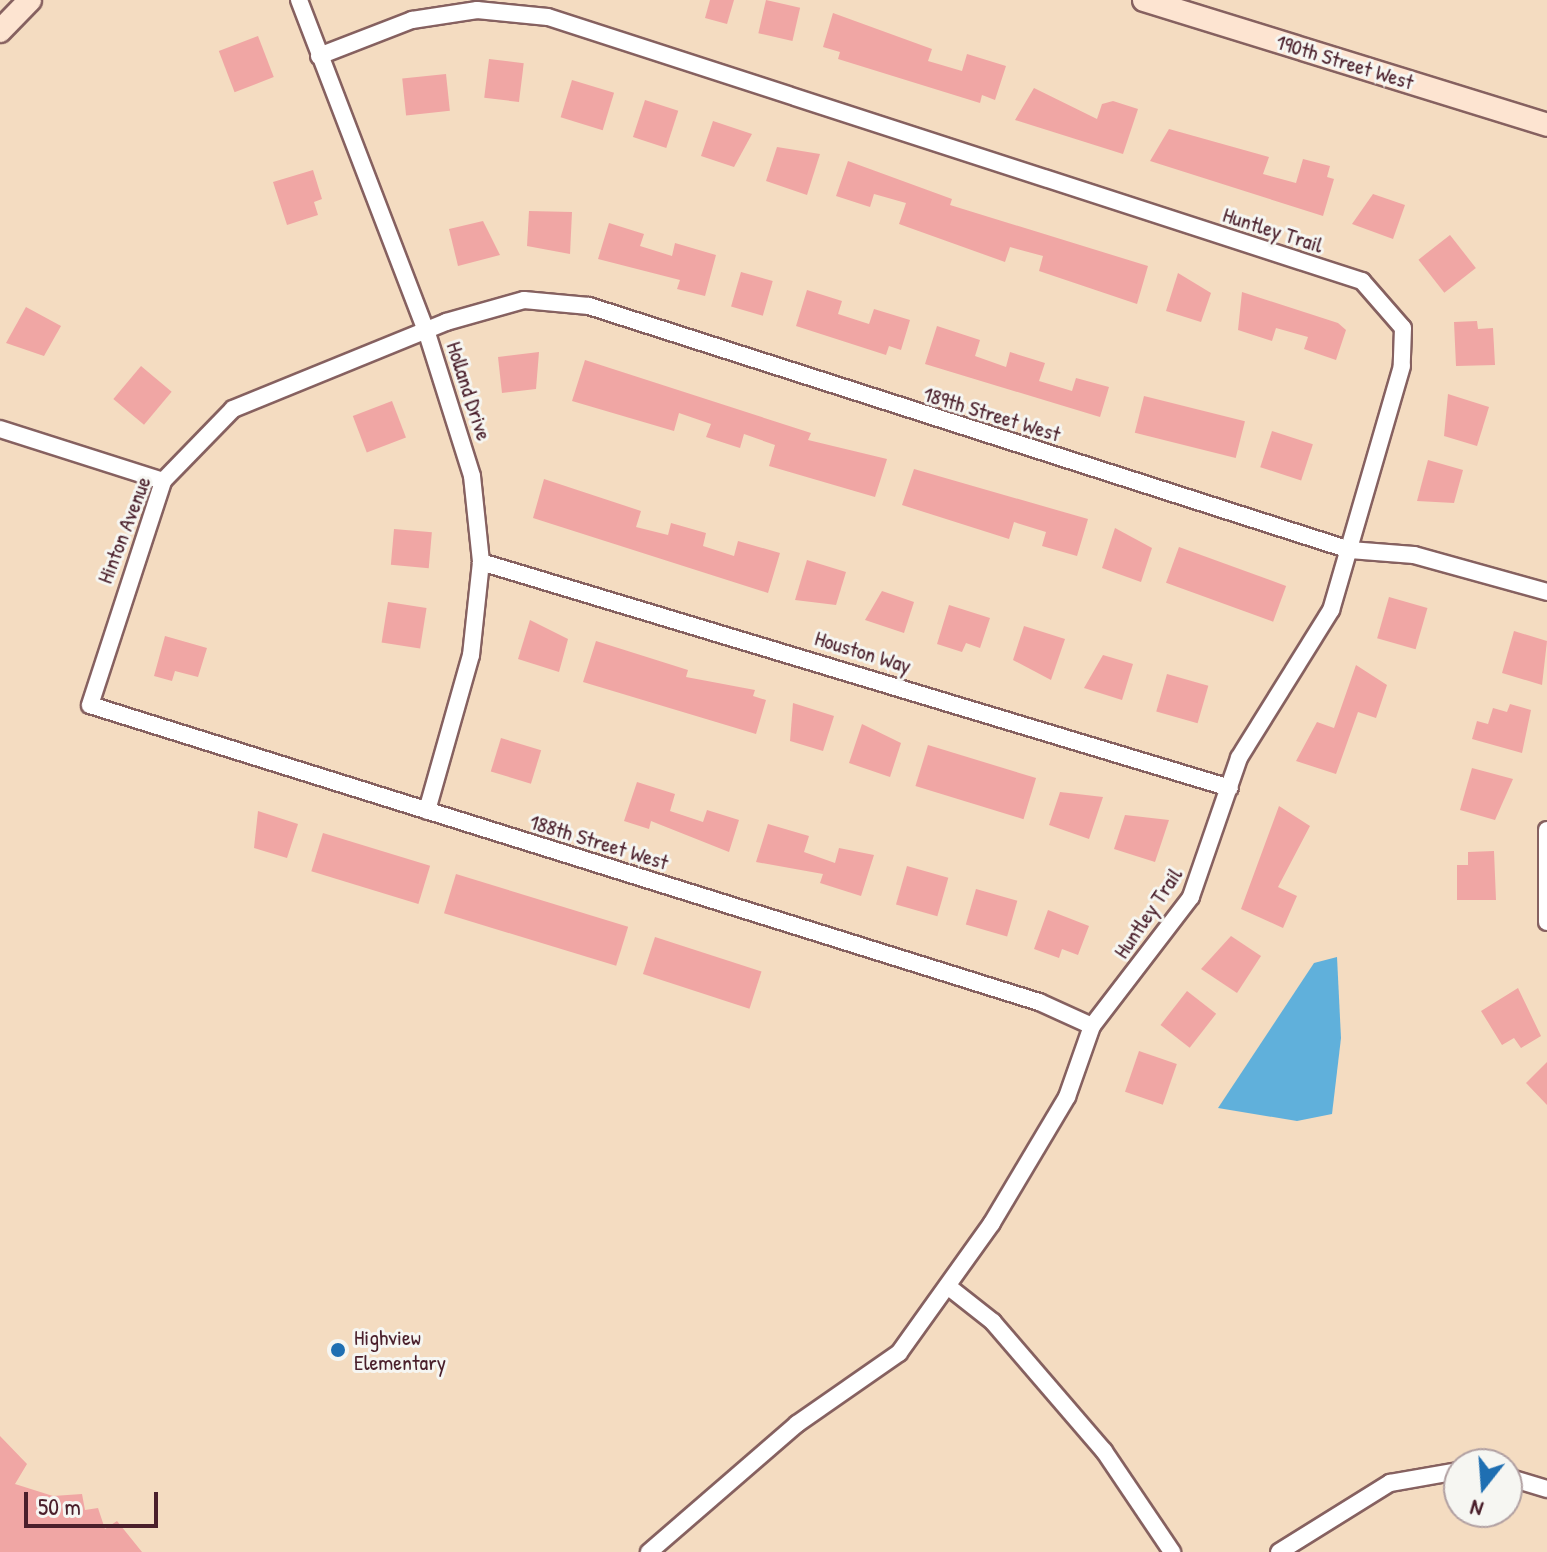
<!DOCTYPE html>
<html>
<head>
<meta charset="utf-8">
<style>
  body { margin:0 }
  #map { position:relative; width:1547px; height:1552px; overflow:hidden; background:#f4dcc1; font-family:"Patrick Hand",sans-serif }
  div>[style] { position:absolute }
  .water>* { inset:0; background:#60b0db }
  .building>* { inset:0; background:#f0a6a4; transform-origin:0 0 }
  .roads { filter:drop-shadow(2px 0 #866160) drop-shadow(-2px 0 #866160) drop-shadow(0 2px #866160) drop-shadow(0 -2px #866160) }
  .street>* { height:16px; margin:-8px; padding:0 8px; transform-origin:8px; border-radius:8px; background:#fff }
  .secondary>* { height:22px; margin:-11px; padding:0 11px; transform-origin:11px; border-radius:11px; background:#fde4d1 }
  .dots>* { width:22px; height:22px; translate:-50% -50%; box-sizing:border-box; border:4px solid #f6f6f2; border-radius:50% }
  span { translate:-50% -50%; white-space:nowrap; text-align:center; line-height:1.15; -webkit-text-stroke:6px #f6f6f2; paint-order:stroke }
  .street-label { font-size:22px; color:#4a1f2b }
  .poi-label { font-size:22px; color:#4a1f2b }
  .left { translate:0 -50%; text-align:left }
  .north { position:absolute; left:1443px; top:1448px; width:80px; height:80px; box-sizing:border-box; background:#f6f6f2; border:2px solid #b1a0a2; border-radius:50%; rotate:197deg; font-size:22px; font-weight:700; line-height:32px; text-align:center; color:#4a1f2b }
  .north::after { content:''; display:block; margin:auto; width:28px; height:36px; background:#1f6fb2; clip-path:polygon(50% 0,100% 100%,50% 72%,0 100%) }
  .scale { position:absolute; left:24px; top:1492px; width:134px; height:36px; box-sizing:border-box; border:4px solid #4a1f2b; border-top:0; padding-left:10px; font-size:24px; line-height:28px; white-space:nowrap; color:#4a1f2b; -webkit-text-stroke:6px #f6f6f2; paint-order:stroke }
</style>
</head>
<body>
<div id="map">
  <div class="water">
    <i style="clip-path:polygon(1337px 957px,1341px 1038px,1332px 1114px,1297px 1121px,1218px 1108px,1314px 963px)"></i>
  </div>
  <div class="building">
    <i style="clip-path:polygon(710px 0,734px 0,727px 24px,705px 18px)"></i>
    <i style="left:766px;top:0;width:35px;height:34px;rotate:13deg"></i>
    <i style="clip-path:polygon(833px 13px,932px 49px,928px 61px,962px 71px,967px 54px,1006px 66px,995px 100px,982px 95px,980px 103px,838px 59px,840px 52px,823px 47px)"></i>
    <i style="left:258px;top:36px;width:44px;height:42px;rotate:69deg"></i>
    <i style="left:489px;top:59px;width:35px;height:39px;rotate:7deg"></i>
    <i style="left:446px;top:74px;width:37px;height:44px;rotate:84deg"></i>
    <i style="left:572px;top:80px;width:44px;height:39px;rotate:17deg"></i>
    <i style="clip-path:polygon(1034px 88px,1097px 119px,1102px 104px,1113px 101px,1138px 109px,1123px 154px,1015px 120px)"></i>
    <i style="left:645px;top:100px;width:35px;height:39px;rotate:18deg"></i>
    <i style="clip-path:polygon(713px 121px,752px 134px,734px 167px,701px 156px)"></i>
    <i style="clip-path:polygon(1169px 129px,1269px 157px,1263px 174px,1296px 183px,1303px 159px,1330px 166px,1327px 177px,1334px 179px,1323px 216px,1150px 161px)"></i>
    <i style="clip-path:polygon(777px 147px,820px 154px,807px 195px,766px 181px)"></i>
    <i style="clip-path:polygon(848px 161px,952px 199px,950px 205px,1148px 266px,1137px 304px,1039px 271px,1043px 256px,1010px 247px,1005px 262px,899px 224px,906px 203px,874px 194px,870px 207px,836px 196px)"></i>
    <i style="clip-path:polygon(313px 170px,322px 199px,314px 202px,318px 215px,287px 225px,273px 182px)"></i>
    <i style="clip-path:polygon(1373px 194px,1405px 205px,1393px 239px,1352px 224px)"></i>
    <i style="clip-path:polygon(529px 211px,572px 212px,570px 254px,527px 246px)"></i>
    <i style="clip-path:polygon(483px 221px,500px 255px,458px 266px,449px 229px)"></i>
    <i style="clip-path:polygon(609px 223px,644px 234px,640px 246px,672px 256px,675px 243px,716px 255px,705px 296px,677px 289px,680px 280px,598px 259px)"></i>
    <i style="left:1450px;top:235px;width:42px;height:40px;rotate:52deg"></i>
    <i style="left:741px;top:272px;width:33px;height:36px;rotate:16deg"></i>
    <i style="clip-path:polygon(1178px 273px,1211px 293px,1201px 322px,1166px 311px)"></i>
    <i style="clip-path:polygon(807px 290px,842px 301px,838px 314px,869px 324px,874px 309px,910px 320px,901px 350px,889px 346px,886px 355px,796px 326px)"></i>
    <i style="clip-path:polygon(1242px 292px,1338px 323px,1346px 330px,1336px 360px,1304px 349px,1308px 337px,1276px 328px,1272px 341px,1238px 330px)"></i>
    <i style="clip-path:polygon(26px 307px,61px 326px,44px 356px,6px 343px)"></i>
    <i style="clip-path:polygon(1477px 321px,1478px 329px,1493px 328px,1495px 365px,1456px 366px,1454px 322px)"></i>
    <i style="clip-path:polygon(937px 326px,980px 340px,975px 356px,1006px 367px,1010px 352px,1045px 363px,1039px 381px,1072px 391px,1076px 378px,1109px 387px,1100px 417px,925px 364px)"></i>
    <i style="clip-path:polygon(539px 352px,536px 389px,502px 393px,498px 357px)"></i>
    <i style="clip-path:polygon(585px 360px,811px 433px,808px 440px,887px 459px,875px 497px,769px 466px,775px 445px,744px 434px,740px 448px,706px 437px,711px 424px,679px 413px,674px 431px,572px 401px)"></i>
    <i style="left:141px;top:366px;width:40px;height:43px;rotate:40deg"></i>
    <i style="clip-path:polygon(1448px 394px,1489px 407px,1477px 446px,1444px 436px)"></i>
    <i style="left:1144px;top:396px;width:104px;height:38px;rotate:14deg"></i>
    <i style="left:392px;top:401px;width:39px;height:42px;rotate:69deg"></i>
    <i style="left:1272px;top:431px;width:43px;height:38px;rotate:18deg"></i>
    <i style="clip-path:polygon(1428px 460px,1463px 470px,1454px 503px,1417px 501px)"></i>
    <i style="clip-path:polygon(914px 469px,1088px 519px,1077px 556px,1042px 546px,1046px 532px,1014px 522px,1009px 539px,902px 505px)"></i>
    <i style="clip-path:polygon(544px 479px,641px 511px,636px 527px,668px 535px,671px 523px,706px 533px,703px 546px,734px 556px,738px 541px,780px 553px,768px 593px,533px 518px)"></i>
    <i style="clip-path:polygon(1115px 528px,1152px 548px,1141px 582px,1102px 568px)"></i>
    <i style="left:394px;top:529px;width:38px;height:36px;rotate:5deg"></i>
    <i style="left:1179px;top:547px;width:114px;height:38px;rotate:20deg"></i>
    <i style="clip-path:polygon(807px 560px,846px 572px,836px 605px,795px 600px)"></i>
    <i style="clip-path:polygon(882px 591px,914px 602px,904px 633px,865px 620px)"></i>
    <i style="left:1389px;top:597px;width:40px;height:43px;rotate:16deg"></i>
    <i style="left:388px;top:602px;width:39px;height:41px;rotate:9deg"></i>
    <i style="clip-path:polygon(949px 605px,990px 618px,980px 648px,966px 643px,962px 652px,937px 644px)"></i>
    <i style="clip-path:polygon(530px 620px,568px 639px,559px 672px,518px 659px)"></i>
    <i style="clip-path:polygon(1024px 626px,1065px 639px,1051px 680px,1013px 660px)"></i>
    <i style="clip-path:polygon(1514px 631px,1547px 641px,1542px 685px,1502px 673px)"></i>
    <i style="clip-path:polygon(165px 636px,207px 648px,198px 677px,175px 671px,172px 681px,154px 676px)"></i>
    <i style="clip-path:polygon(596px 641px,688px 670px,686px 677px,755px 690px,753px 696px,766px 700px,756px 734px,583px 682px)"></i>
    <i style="clip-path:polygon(1103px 655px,1133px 664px,1122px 700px,1084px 688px)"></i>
    <i style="clip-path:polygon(1356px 665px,1387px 685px,1376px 718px,1358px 712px,1336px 774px,1296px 761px,1317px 722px,1334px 728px)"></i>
    <i style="left:1167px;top:674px;width:43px;height:39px;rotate:16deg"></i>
    <i style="clip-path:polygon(793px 703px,834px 716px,823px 751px,790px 741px)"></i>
    <i style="clip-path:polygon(1510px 704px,1531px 710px,1522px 753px,1472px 739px,1477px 721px,1488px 724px,1493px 708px,1507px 712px)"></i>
    <i style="clip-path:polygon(862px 724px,901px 743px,890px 777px,849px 763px)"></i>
    <i style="left:501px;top:738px;width:42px;height:35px;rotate:17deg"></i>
    <i style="left:928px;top:745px;width:113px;height:43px;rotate:17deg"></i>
    <i style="clip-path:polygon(1472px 768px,1513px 779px,1495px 820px,1460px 810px)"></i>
    <i style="clip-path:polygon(637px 782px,675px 794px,670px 811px,703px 822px,707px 810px,739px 820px,729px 852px,651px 821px,649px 829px,624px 821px)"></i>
    <i style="clip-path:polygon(1060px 792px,1103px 797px,1089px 839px,1049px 825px)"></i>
    <i style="clip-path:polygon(1279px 806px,1310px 826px,1278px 887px,1297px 896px,1283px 928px,1241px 909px)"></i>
    <i style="clip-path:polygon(258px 811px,298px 824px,287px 858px,254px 848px)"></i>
    <i style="clip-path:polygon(1125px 815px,1169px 820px,1155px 862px,1114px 849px)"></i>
    <i style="clip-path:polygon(768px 824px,809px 836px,804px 852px,835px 863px,839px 848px,874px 855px,861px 896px,820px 883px,823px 874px,756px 862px)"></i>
    <i style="left:323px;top:833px;width:112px;height:40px;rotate:17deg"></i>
    <i style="clip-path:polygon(1494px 851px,1496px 900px,1457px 900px,1457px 865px,1468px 865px,1468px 852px)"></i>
    <i style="left:907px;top:866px;width:43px;height:40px;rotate:16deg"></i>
    <i style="left:456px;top:874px;width:180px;height:41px;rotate:17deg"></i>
    <i style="left:976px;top:889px;width:43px;height:37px;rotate:16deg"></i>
    <i style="clip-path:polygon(1048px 910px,1089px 926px,1078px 955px,1062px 949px,1059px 958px,1034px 949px)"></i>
    <i style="clip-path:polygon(1231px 936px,1261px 956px,1237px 993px,1201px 969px)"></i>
    <i style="left:655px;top:937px;width:112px;height:39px;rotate:18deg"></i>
    <i style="clip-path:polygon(1518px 988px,1541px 1036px,1521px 1048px,1514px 1038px,1502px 1045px,1481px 1011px)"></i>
    <i style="left:1187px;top:991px;width:37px;height:43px;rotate:38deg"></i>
    <i style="left:1139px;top:1051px;width:40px;height:43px;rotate:19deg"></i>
    <i style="clip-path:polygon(1547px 1062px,1547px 1105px,1526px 1083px)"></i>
    <i style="clip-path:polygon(0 1436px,27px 1464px,15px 1484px,53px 1496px,82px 1494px,85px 1510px,98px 1508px,105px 1529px,117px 1521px,142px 1552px,0 1552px)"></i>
  </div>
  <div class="roads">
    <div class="street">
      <i style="left:299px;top:0;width:354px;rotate:69deg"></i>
      <i style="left:426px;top:330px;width:153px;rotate:72.5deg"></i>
      <i style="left:472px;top:476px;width:86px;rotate:84deg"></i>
      <i style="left:481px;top:562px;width:94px;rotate:96.1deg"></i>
      <i style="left:471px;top:655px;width:162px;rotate:105.8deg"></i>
      <i style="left:319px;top:56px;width:100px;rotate:-21.2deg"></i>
      <i style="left:412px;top:20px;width:66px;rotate:-8.7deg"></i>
      <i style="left:477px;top:10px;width:71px;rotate:5.6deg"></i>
      <i style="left:548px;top:17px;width:856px;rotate:17.97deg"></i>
      <i style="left:1362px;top:281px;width:62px;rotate:48.9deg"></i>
      <i style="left:1403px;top:328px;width:38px;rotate:92deg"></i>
      <i style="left:1402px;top:366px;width:254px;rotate:106.2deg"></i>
      <i style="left:1331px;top:610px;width:174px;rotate:121.9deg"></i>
      <i style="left:1239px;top:758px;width:147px;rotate:109.1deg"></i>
      <i style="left:1191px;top:897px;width:163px;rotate:127.5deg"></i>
      <i style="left:1092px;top:1026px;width:75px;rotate:109.4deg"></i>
      <i style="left:1067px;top:1097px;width:147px;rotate:120.8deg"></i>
      <i style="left:992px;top:1223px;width:160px;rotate:125.6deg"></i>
      <i style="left:899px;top:1353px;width:124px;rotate:145.2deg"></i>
      <i style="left:797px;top:1424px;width:196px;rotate:139.1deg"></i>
      <i style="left:0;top:429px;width:171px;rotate:17.7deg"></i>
      <i style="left:481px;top:562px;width:782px;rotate:16.79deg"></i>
      <i style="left:1547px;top:830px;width:92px;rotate:90deg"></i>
      <i style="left:1092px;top:1026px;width:58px;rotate:-155.6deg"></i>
      <i style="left:1039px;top:1002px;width:994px;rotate:-162.62deg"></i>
      <i style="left:90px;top:705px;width:236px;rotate:-71.9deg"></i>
      <i style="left:163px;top:481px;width:100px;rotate:-45.8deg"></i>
      <i style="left:233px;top:409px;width:230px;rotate:-22.2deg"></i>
      <i style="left:446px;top:322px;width:81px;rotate:-15.8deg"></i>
      <i style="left:524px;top:300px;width:65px;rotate:5.3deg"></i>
      <i style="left:589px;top:306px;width:799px;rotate:17.78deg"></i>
      <i style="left:1350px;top:550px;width:64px;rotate:4.5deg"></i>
      <i style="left:1414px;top:555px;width:138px;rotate:15.5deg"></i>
      <i style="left:950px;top:1288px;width:55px;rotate:38.3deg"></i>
      <i style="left:993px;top:1322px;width:170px;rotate:49.3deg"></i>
      <i style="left:1104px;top:1451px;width:122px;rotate:56deg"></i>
      <i style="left:1507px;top:1477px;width:42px;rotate:16.7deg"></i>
      <i style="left:1279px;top:1552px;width:131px;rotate:-31.9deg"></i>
      <i style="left:1390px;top:1483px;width:70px;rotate:-9.9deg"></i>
    </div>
    <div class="secondary">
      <i style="left:1144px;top:0;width:422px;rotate:17.2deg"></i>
      <i style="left:0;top:31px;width:43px;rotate:-45.9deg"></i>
    </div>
  </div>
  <div class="dots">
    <i style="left:338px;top:1350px;background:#1f6fb2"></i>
  </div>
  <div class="street-label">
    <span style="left:1345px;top:62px;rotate:17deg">190th Street West</span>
    <span style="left:1273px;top:230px;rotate:18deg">Huntley Trail</span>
    <span style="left:469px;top:391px;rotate:72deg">Holland Drive</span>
    <span style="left:992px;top:414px;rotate:17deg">189th Street West</span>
    <span style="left:124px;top:530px;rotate:-69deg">Hinton Avenue</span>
    <span style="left:863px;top:652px;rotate:17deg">Houston Way</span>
    <span style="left:599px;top:842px;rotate:17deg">188th Street West</span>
    <span style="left:1148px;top:913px;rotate:-56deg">Huntley Trail</span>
  </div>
  <div class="poi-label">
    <span class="left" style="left:354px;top:1350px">Highview<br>Elementary</span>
  </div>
  <div class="north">N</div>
  <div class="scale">50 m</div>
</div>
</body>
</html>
